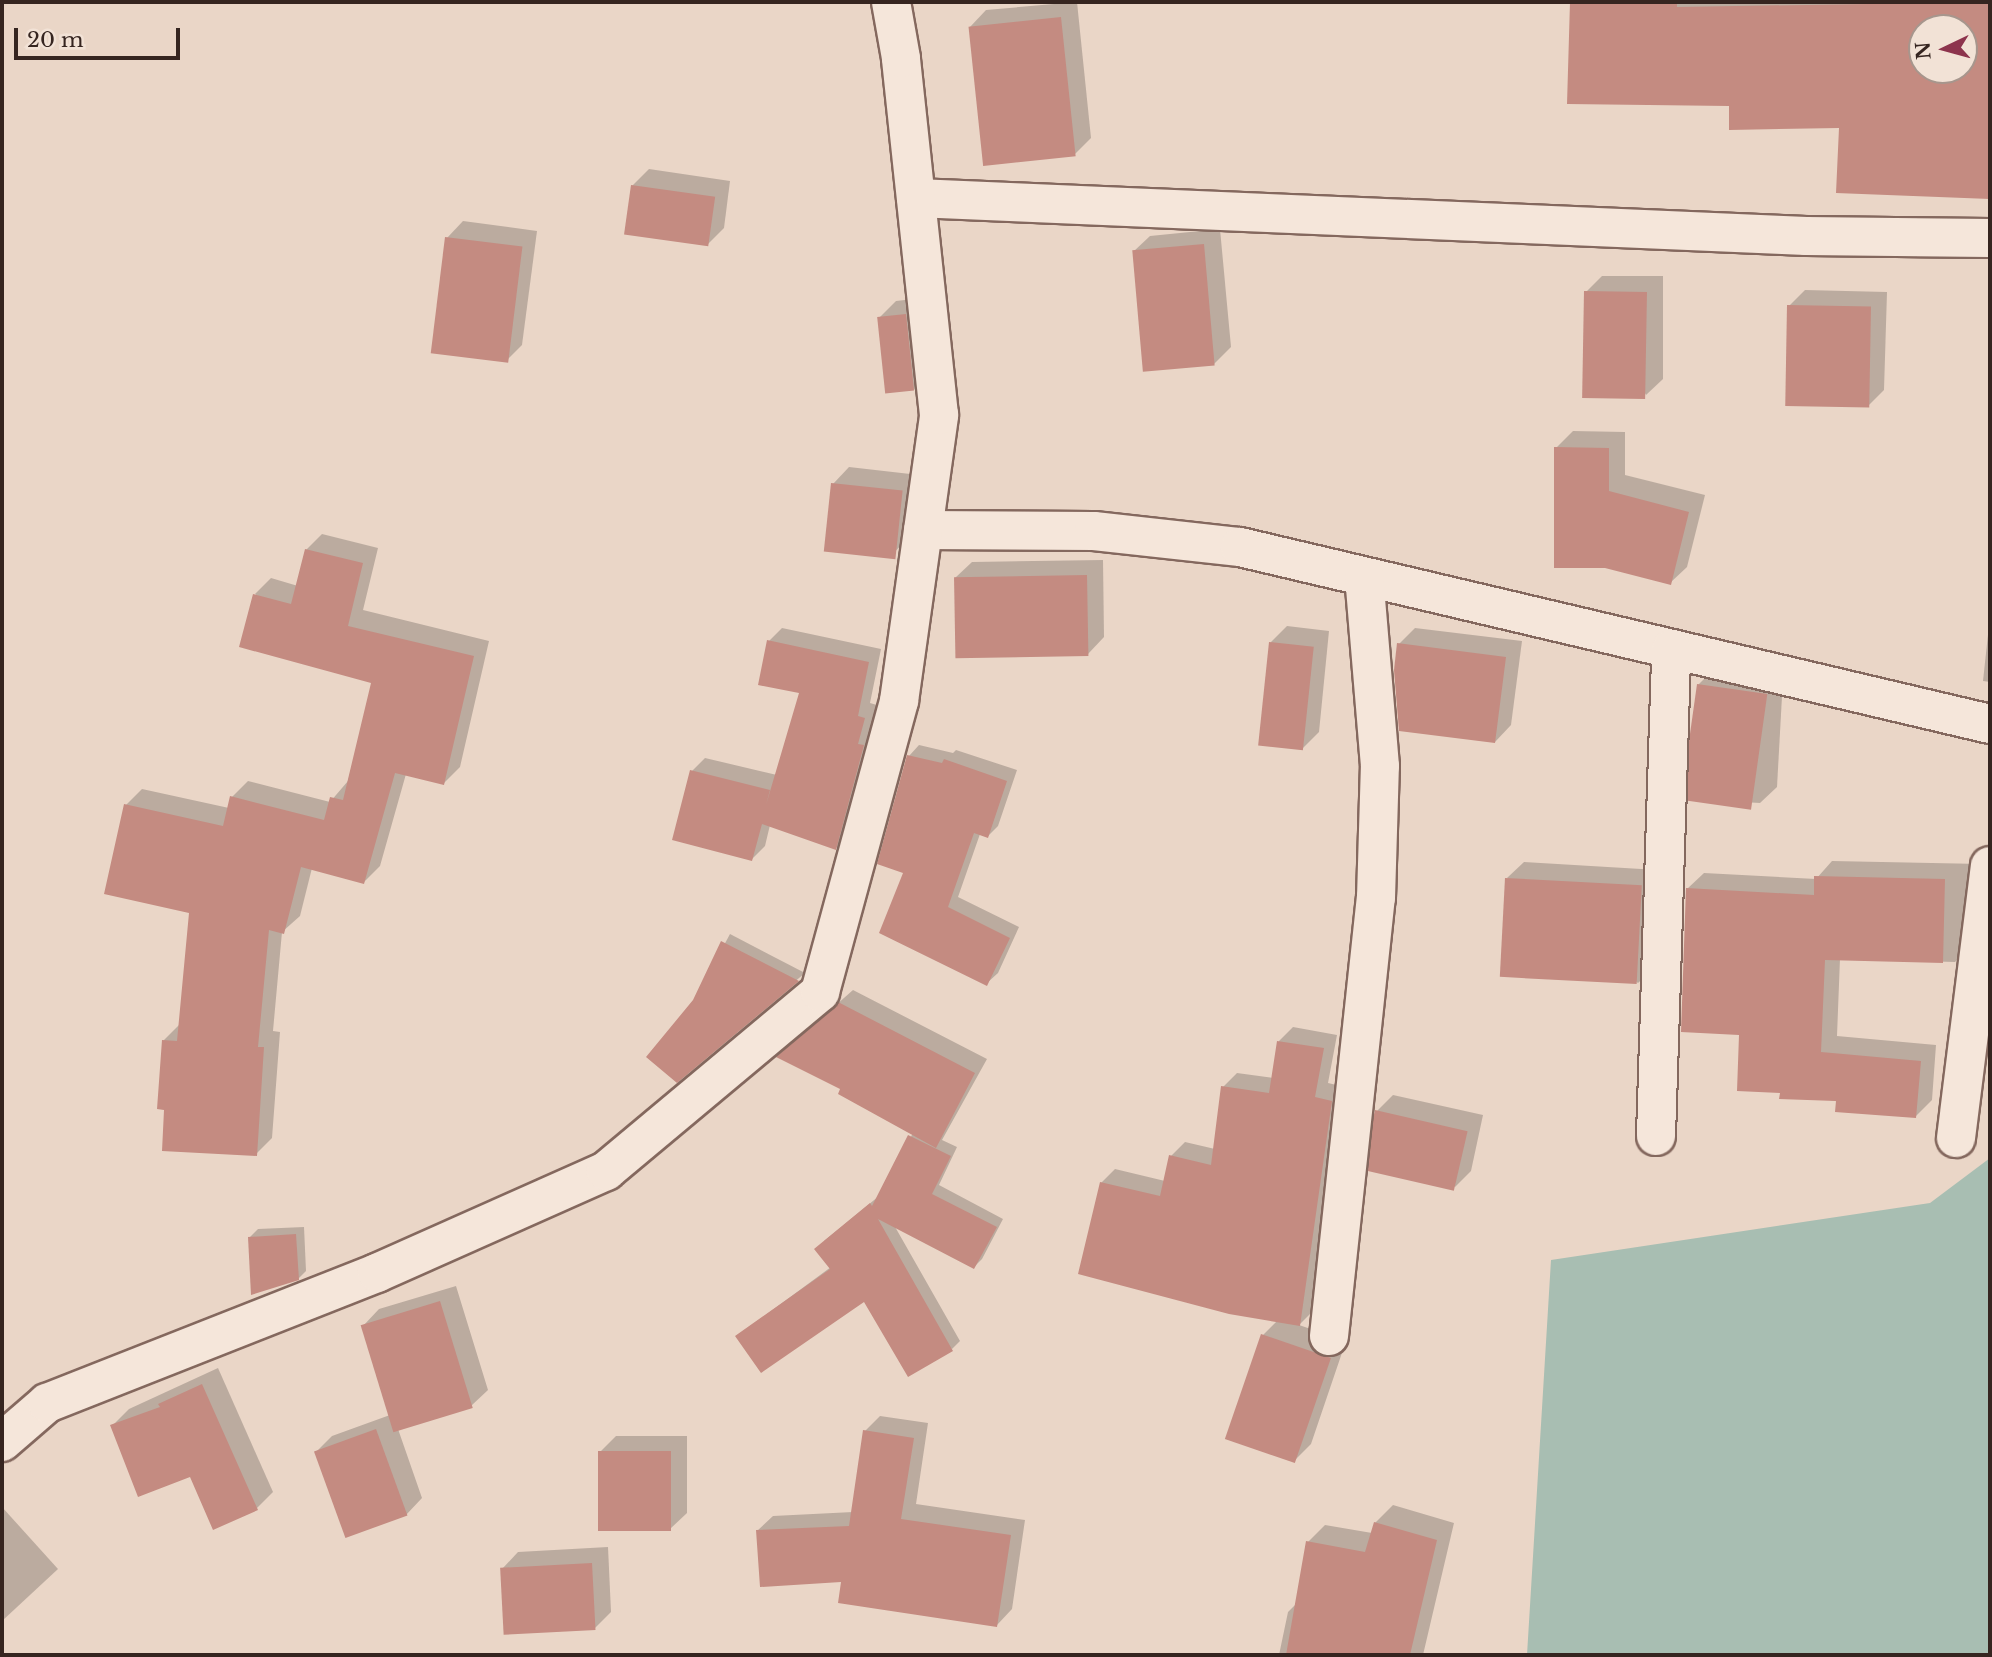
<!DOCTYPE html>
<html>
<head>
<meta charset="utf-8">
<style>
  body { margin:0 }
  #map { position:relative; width:1992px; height:1657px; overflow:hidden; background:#ead6c7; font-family:"Libre Baskerville",serif }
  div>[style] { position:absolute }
  .water>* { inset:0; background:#a8beb2 }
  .shadow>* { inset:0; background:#0003 }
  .building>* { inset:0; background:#c48b81; transform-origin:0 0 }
  .roads { filter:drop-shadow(2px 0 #84685e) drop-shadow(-2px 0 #84685e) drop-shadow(0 2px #84685e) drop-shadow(0 -2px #84685e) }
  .street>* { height:38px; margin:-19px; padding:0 19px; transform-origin:19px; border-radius:19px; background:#f5e6da }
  span { translate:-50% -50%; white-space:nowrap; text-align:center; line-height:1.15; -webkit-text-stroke:5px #f2e2d6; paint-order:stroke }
  .frame { position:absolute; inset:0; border:4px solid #362520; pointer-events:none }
  .north { position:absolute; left:1908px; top:14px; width:70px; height:70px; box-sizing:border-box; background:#f2e2d6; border:2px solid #a7968d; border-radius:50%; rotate:265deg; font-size:19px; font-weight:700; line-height:28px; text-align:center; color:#362520 }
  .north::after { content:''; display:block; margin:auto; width:24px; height:32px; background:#8d344d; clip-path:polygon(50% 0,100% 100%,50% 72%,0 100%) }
  .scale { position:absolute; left:14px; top:28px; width:166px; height:32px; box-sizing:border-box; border:4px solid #362520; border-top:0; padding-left:9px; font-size:21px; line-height:24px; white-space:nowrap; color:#362520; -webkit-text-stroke:5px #f2e2d6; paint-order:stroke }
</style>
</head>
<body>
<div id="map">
  <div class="water">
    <i style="clip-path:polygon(1990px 1158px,1990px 1655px,1527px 1655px,1551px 1260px,1930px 1203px)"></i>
  </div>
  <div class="shadow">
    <i style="clip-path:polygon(1077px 2px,1091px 138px,1074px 155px,970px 27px,986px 10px)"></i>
    <i style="clip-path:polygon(evenodd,1572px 2px,1990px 2px,1990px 197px,1838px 192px,1841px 126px,1731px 104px,1569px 102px,1572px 2px,1922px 28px,1964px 28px,1964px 70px,1922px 70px,1922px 28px)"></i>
    <i style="clip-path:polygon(649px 169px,730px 181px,724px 228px,707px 245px,632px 186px)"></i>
    <i style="clip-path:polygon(463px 221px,537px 231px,522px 345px,505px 362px,447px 238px)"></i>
    <i style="clip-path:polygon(1220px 229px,1231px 347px,1214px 364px,1133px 252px,1150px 236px)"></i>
    <i style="clip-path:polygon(1602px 276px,1663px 276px,1663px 379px,1646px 395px,1586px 292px)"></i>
    <i style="clip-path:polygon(1805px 290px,1887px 292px,1884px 390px,1867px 407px,1789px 306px)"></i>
    <i style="clip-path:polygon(922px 298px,930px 373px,914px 390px,879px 318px,896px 301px)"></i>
    <i style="clip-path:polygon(1573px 431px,1625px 432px,1625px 475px,1705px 495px,1687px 567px,1670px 583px,1556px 448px)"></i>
    <i style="clip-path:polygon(849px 467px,919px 475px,905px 541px,889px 558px,833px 484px)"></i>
    <i style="clip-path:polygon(322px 534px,378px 548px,363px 610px,489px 641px,460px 767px,444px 783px,406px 774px,380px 866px,364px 882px,312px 868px,300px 916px,282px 932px,273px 1031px,280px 1032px,272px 1138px,256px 1154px,165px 1108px,164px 1040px,180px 1024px,190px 912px,126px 805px,142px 789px,229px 808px,232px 797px,248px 781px,330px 802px,348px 781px,373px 682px,255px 594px,271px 578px,298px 586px,306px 550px)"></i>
    <i style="clip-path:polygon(1103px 560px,1104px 637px,1088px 654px,955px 578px,972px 562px)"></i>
    <i style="clip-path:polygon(1990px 616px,1990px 682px,1983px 681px)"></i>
    <i style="clip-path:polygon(1287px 626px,1329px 631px,1319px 732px,1303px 748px,1271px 642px)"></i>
    <i style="clip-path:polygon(782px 628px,881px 649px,870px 703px,877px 705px,870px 731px,876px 732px,849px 835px,836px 848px,770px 825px,765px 846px,752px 859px,692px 771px,705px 758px,777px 775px,801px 692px,769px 641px)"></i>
    <i style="clip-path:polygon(1415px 628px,1522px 641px,1511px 725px,1495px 742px,1399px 644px)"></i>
    <i style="clip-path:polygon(1715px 668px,1783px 678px,1777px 787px,1760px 803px,1690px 799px,1698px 685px)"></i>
    <i style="clip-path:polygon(919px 745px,953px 753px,956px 750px,1017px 770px,998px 826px,988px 836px,980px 834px,958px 897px,1019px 927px,998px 973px,987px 983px,906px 872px,909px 756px)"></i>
    <i style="clip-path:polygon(1832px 861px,1982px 864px,1972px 945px,1955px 962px,1840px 959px,1837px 1036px,1936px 1045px,1932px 1100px,1916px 1116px,1781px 1091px,1741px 1033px,1687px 889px,1704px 873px,1816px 879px)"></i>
    <i style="clip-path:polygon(1524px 862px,1658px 870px,1655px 967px,1638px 983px,1507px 878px)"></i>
    <i style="clip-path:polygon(730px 934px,805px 973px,677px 1081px,694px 1001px)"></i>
    <i style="clip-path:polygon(853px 990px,987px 1059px,942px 1140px,957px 1147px,939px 1185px,1003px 1219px,982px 1259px,974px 1267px,894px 1225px,960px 1341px,952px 1349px,865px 1299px,737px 1336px,831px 1267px,824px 1241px,879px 1196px,913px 1133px,843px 1089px,792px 1044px)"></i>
    <i style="clip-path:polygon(1293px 1027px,1337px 1035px,1328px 1083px,1345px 1087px,1314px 1310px,1299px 1325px,1346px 1341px,1311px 1444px,1294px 1461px,1263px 1335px,1277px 1321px,1101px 1183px,1115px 1169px,1165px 1181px,1171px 1156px,1185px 1142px,1215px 1149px,1223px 1087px,1237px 1073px,1273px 1078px,1279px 1041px)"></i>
    <i style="clip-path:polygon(1393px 1095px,1483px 1115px,1471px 1171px,1455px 1187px,1377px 1111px)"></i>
    <i style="clip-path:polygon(304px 1227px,306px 1271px,298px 1279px,250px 1237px,258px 1229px)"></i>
    <i style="clip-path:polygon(456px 1286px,488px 1390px,471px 1406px,398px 1429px,422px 1498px,406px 1515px,316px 1452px,332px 1436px,390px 1415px,363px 1326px,379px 1309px)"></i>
    <i style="clip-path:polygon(218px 1368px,273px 1492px,257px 1508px,191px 1475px,112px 1426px,129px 1409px)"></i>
    <i style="clip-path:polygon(880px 1416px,928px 1423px,916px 1504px,1025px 1520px,1012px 1609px,997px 1625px,843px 1580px,757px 1531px,773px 1516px,853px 1512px,865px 1431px)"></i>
    <i style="clip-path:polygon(616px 1436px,687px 1436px,687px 1513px,670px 1529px,599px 1453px)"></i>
    <i style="clip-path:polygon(1393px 1505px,1454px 1523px,1423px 1655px,1279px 1655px,1288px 1612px,1297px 1603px,1308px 1542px,1325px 1525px,1372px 1533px,1375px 1523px)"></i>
    <i style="clip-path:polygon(2px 1507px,58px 1569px,2px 1621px)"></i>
    <i style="clip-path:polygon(608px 1547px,611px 1612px,595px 1628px,502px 1569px,518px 1552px)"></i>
  </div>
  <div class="building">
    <i style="clip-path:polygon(evenodd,1570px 2px,1677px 2px,1677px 7px,1990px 2px,1990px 199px,1836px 193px,1839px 128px,1729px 130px,1729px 106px,1567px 104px,1570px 2px,1922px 28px,1964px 28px,1964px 70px,1922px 70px,1922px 28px)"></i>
    <i style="left:1061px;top:17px;width:140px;height:93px;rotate:84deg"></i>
    <i style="left:631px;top:185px;width:85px;height:50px;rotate:8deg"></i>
    <i style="left:445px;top:237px;width:78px;height:117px;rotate:7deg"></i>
    <i style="left:1204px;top:244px;width:122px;height:72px;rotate:85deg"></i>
    <i style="left:1584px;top:291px;width:63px;height:107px;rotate:1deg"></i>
    <i style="left:1787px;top:305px;width:84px;height:101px;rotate:1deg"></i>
    <i style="left:906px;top:314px;width:77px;height:29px;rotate:84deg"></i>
    <i style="clip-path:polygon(1554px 447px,1609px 448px,1609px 491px,1689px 512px,1671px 585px,1605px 568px,1554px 568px)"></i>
    <i style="left:831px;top:483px;width:72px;height:69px;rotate:6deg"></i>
    <i style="clip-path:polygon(305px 549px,363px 563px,348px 626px,474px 656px,444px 785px,395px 773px,364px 884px,301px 867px,284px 934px,269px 930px,258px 1047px,264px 1047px,257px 1156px,162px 1151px,164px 1110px,157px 1109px,162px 1040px,177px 1041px,189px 913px,104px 894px,124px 804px,223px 826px,230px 796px,324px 820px,330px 797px,343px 800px,371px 683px,239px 647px,253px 594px,291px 604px)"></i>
    <i style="left:1087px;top:575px;width:81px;height:133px;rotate:89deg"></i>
    <i style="clip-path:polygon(767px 640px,869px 662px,858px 716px,865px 718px,858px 744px,864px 745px,836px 850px,762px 824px,752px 861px,672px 840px,690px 770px,770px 790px,766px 805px,799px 693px,758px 685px)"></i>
    <i style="left:1269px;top:642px;width:45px;height:104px;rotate:6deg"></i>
    <i style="clip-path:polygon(1397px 643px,1506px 657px,1495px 743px,1399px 731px,1394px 670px)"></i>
    <i style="left:1697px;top:684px;width:71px;height:117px;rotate:8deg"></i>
    <i style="clip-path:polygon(907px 755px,942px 763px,944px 759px,1007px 781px,988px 838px,974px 833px,948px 907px,1010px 938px,987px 986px,879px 933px,903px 873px,877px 864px)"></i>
    <i style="clip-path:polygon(1814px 876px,1945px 879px,1943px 963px,1825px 960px,1821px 1052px,1921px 1061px,1916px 1118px,1835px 1112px,1836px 1101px,1779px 1099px,1780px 1093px,1737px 1091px,1739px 1035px,1681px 1032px,1686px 888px,1814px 895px)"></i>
    <i style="left:1505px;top:878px;width:137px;height:99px;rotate:3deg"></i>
    <i style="clip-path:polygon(721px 941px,799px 981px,677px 1083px,646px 1057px,693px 1000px)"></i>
    <i style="clip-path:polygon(838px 1002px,975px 1073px,936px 1148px,838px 1094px,840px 1089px,776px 1057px)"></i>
    <i style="clip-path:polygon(1277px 1041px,1324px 1048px,1315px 1097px,1332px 1101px,1300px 1326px,1229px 1314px,1078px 1274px,1100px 1182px,1160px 1196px,1169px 1155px,1211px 1165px,1221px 1086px,1269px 1093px)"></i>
    <i style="left:1375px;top:1110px;width:95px;height:61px;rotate:13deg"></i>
    <i style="clip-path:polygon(908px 1135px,951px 1156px,932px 1194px,997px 1227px,974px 1269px,878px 1219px,953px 1351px,908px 1377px,864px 1302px,761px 1373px,735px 1336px,830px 1269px,814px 1249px,870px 1203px,872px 1206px)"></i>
    <i style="clip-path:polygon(296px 1234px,299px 1280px,251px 1295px,248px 1237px)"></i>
    <i style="left:440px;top:1301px;width:112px;height:83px;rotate:73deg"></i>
    <i style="left:1261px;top:1334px;width:74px;height:111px;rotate:19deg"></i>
    <i style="clip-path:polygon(202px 1384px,258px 1510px,213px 1530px,190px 1477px,138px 1497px,110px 1425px,160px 1407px,158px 1404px)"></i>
    <i style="left:376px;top:1429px;width:92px;height:66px;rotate:70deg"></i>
    <i style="clip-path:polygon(863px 1430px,914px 1438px,901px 1519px,1011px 1535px,997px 1627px,838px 1603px,841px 1582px,760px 1587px,756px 1530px,849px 1526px)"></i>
    <i style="left:671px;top:1451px;width:80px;height:73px;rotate:90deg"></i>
    <i style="clip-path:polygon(1374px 1522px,1437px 1540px,1410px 1655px,1286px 1655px,1306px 1541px,1365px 1552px)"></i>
    <i style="left:592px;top:1563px;width:67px;height:92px;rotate:87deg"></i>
  </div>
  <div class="roads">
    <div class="street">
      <i style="left:916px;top:198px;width:891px;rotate:2.44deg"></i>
      <i style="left:1806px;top:236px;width:184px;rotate:0.6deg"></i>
      <i style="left:923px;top:530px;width:171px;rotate:0.3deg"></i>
      <i style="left:1094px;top:531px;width:147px;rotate:6.3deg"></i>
      <i style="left:1240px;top:547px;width:771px;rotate:13.28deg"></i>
      <i style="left:1656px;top:1136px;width:487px;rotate:-88.2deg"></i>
      <i style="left:1956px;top:1138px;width:274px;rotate:-82.9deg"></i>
      <i style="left:1329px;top:1336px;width:441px;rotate:-83.9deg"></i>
      <i style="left:1376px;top:898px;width:132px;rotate:-88.3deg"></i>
      <i style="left:1380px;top:766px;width:190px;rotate:-94.8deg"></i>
      <i style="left:2px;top:1442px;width:60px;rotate:-40.9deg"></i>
      <i style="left:47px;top:1403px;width:355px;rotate:-21.5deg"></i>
      <i style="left:377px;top:1273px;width:251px;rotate:-24deg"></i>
      <i style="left:606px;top:1171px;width:279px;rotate:-39.9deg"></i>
      <i style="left:820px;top:992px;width:302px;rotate:-74.8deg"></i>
      <i style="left:899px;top:701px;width:289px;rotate:-82deg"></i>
      <i style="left:939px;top:415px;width:359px;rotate:-96.1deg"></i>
      <i style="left:901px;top:58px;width:57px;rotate:-100.1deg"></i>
    </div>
  </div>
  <div class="frame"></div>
  <div class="north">N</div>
  <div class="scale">20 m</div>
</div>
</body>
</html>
